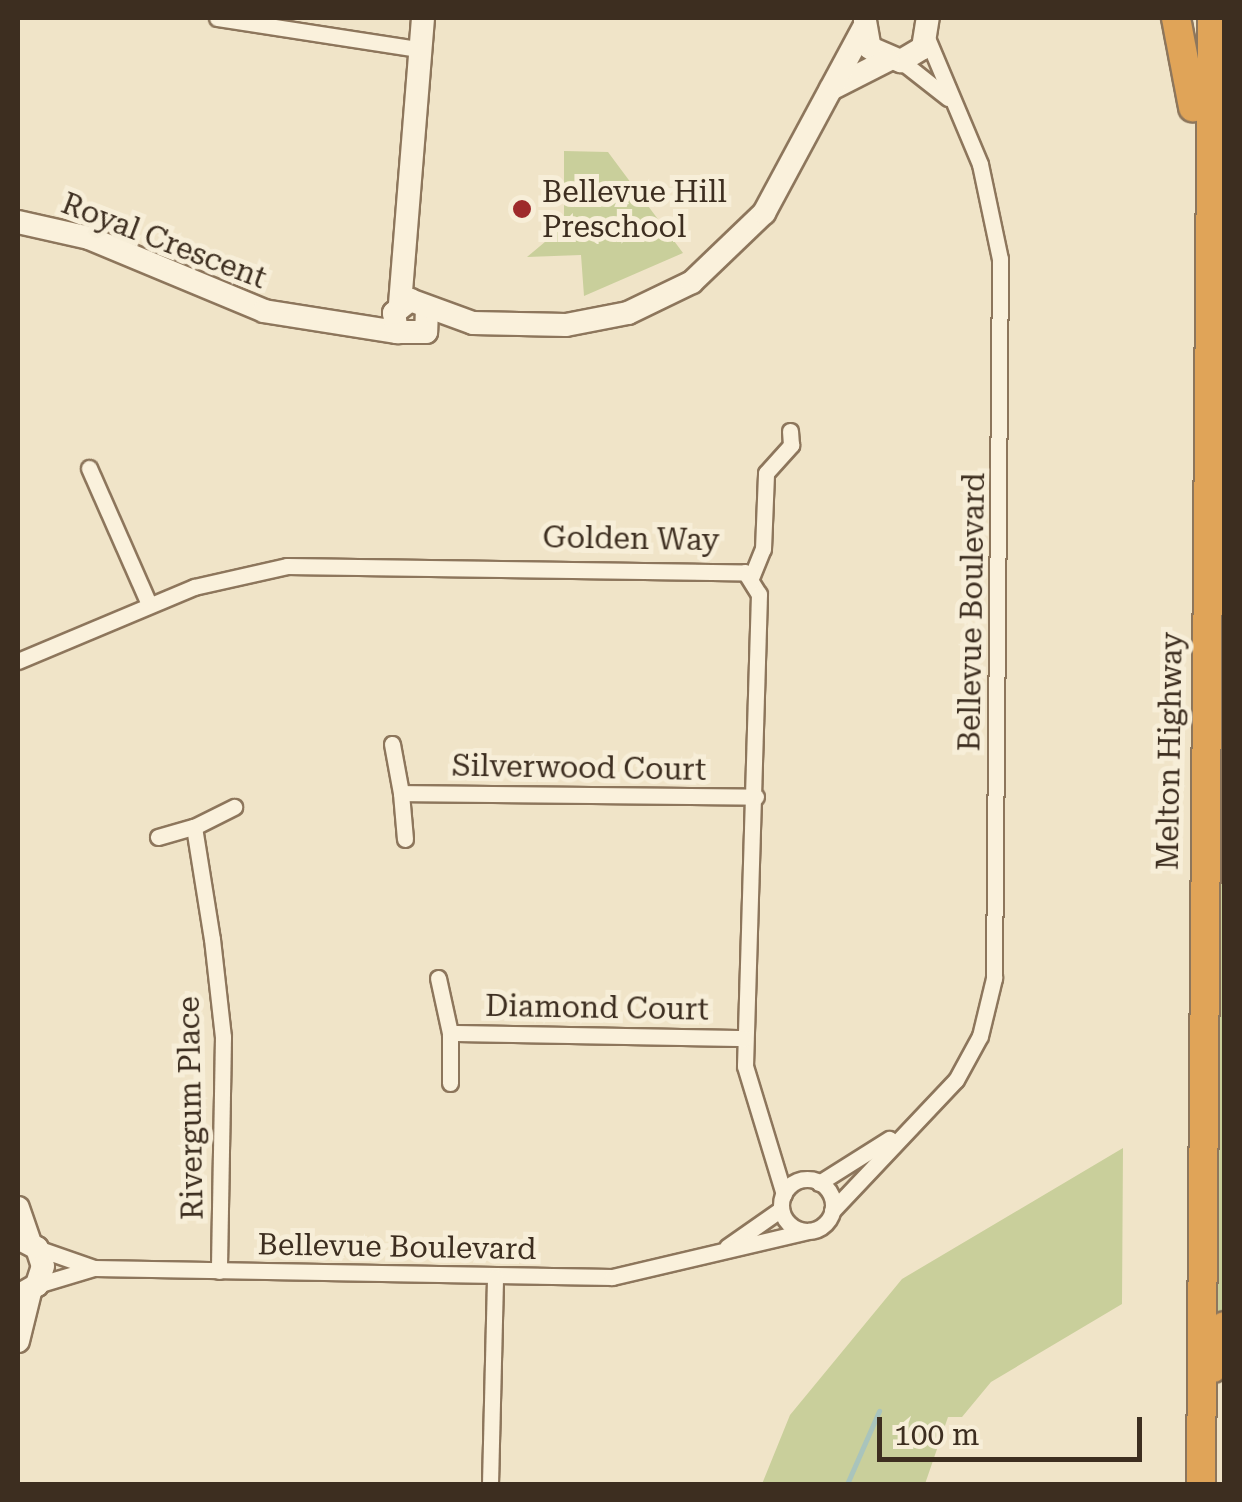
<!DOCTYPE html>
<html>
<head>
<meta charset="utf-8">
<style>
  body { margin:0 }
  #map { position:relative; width:1242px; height:1502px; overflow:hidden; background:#f0e4c8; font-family:"Roboto Serif",serif }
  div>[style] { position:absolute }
  .green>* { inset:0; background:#c9cf9b }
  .stream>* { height:5px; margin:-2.5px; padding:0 2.5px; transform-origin:2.5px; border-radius:2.5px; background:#a9c4bc }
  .roads { filter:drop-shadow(2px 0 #8d765c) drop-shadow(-2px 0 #8d765c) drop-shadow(0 2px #8d765c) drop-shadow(0 -2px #8d765c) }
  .street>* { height:15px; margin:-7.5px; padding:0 7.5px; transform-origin:7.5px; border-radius:7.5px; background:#faf1dc }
  .street>.ring { margin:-7.5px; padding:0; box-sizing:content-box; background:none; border:15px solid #faf1dc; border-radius:50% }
  .secondary>* { height:22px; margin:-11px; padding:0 11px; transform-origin:11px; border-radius:11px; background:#faf1dc }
  .highway>* { height:28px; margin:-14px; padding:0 14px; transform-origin:14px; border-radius:14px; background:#e0a458 }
  .dots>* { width:28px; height:28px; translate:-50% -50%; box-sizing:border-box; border:5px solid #f7eed8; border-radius:50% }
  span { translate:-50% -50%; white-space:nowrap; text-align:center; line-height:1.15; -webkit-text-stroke:10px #f7eed8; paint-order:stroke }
  .poi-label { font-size:30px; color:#3d2e20 }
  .left { translate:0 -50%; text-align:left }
  .street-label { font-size:30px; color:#3d2e20 }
  .frame { position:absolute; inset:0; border:20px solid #3d2e20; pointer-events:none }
  .scale { position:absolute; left:877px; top:1417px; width:265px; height:45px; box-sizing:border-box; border:5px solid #3d2e20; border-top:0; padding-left:12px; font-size:30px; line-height:35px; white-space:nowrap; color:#3d2e20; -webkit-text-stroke:8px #f7eed8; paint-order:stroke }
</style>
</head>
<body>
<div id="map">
  <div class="green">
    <i style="clip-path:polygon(564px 151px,608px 152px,683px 253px,584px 296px,581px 255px,527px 257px,564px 226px)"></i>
    <i style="clip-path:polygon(1224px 293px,1224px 1316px,1210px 1321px,1219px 342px)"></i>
    <i style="clip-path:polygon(1123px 1148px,1122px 1304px,991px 1382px,962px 1417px,948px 1417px,925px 1484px,762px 1484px,790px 1415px,902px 1279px)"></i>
  </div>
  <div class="stream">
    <i style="left:847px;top:1484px;width:80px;rotate:-66.3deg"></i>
  </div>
  <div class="roads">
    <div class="street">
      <i style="left:217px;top:18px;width:203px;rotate:8.8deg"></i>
      <i style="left:901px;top:61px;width:60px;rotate:38.2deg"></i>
      <i style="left:89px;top:468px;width:149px;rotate:66.2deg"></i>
      <i style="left:751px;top:578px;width:31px;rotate:-68deg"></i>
      <i style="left:763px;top:549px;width:76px;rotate:-87.7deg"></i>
      <i style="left:766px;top:473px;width:38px;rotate:-48deg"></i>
      <i style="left:791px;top:445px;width:14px;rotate:-94deg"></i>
      <i style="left:18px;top:661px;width:191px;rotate:-22.8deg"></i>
      <i style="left:194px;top:587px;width:95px;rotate:-12.7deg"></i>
      <i style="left:287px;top:566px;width:458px;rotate:0.8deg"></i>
      <i style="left:745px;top:572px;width:26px;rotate:58deg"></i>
      <i style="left:759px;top:594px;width:472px;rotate:91.7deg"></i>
      <i style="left:745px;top:1066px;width:134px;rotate:73.1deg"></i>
      <i style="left:392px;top:744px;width:50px;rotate:79.6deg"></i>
      <i style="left:194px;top:827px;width:45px;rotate:-26.6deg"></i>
      <i style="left:158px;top:837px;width:37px;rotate:-16deg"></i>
      <i style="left:194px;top:827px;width:113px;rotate:80.9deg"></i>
      <i style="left:212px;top:939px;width:99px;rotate:83.6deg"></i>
      <i style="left:223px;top:1037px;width:234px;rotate:91deg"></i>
      <i style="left:405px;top:839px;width:46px;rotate:-95deg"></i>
      <i style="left:401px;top:793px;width:355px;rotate:0.6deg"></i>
      <i style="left:438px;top:978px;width:56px;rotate:77.7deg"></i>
      <i style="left:450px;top:1083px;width:50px;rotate:-90deg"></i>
      <i style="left:450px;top:1033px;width:294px;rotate:1deg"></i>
      <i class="ring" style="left:781px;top:1179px;width:37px;height:37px"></i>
      <i style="left:819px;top:1183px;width:83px;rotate:-32.2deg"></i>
      <i style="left:832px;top:1211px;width:180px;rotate:-46.6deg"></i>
      <i style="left:956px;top:1080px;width:50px;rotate:-61.4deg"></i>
      <i style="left:980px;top:1036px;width:60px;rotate:-76.4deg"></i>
      <i style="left:994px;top:978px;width:719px;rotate:-89.52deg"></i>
      <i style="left:1000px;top:259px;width:97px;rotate:-101.9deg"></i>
      <i style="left:980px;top:164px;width:134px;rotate:-112.8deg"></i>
      <i style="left:727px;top:1247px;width:66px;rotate:-35.1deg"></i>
      <i style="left:37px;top:1248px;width:60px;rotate:19.3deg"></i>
      <i style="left:94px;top:1268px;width:518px;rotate:1deg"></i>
      <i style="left:612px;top:1277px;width:201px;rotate:-13.2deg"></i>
      <i style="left:37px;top:1285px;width:59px;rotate:-16.6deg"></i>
      <i style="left:490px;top:1484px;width:207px;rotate:-88.6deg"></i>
    </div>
    <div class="secondary">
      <i style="left:865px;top:21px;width:27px;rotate:80deg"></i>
      <i style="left:870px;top:48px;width:34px;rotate:23deg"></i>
      <i style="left:901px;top:61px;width:26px;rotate:-31deg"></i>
      <i style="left:923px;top:48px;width:30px;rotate:-81deg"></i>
      <i style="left:831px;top:89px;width:64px;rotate:-27deg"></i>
      <i style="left:18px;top:222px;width:73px;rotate:12.7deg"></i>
      <i style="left:89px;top:238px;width:190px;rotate:22.6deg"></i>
      <i style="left:264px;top:311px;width:135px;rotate:9deg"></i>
      <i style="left:400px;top:304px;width:287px;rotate:-85.4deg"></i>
      <i style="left:427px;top:308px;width:24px;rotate:92deg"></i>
      <i style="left:426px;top:332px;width:29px;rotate:180deg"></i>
      <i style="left:397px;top:332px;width:19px;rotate:-99deg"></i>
      <i style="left:394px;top:313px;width:21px;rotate:-39deg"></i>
      <i style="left:410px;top:300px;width:67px;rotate:20.1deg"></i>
      <i style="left:473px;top:323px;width:93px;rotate:1.2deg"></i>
      <i style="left:566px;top:325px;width:63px;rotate:-11deg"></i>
      <i style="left:628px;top:313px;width:71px;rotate:-25.8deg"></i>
      <i style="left:692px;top:282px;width:100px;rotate:-43.8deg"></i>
      <i style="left:764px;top:213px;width:211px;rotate:-61.7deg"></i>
      <i style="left:18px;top:1208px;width:36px;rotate:71deg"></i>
      <i style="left:18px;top:1238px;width:21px;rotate:28deg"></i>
      <i style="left:37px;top:1248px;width:19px;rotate:72deg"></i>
      <i style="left:43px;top:1266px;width:20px;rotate:108deg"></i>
      <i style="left:37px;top:1285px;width:22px;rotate:150deg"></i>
      <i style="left:18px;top:1341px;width:50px;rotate:-76.2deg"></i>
    </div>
    <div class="highway">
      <i style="left:1176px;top:18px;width:91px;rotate:79.2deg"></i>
      <i style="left:1213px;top:1368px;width:43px;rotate:-75.3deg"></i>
      <i style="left:1201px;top:1484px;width:1466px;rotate:-89.57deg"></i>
    </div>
  </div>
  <div class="dots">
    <i style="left:522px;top:209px;background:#9e2a2b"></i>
  </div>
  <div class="poi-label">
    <span class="left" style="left:542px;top:209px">Bellevue Hill<br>Preschool</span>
  </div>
  <div class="street-label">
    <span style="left:164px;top:241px;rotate:21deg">Royal Crescent</span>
    <span style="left:631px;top:539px;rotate:1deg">Golden Way</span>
    <span style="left:972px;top:612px;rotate:-89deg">Bellevue Boulevard</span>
    <span style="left:1170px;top:751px;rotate:-89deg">Melton Highway</span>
    <span style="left:579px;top:768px;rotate:1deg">Silverwood Court</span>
    <span style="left:597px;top:1008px;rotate:1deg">Diamond Court</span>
    <span style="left:191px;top:1108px;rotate:-91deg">Rivergum Place</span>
    <span style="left:397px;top:1247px;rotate:1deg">Bellevue Boulevard</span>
  </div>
  <div class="frame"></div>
  <div class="scale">100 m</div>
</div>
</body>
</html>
